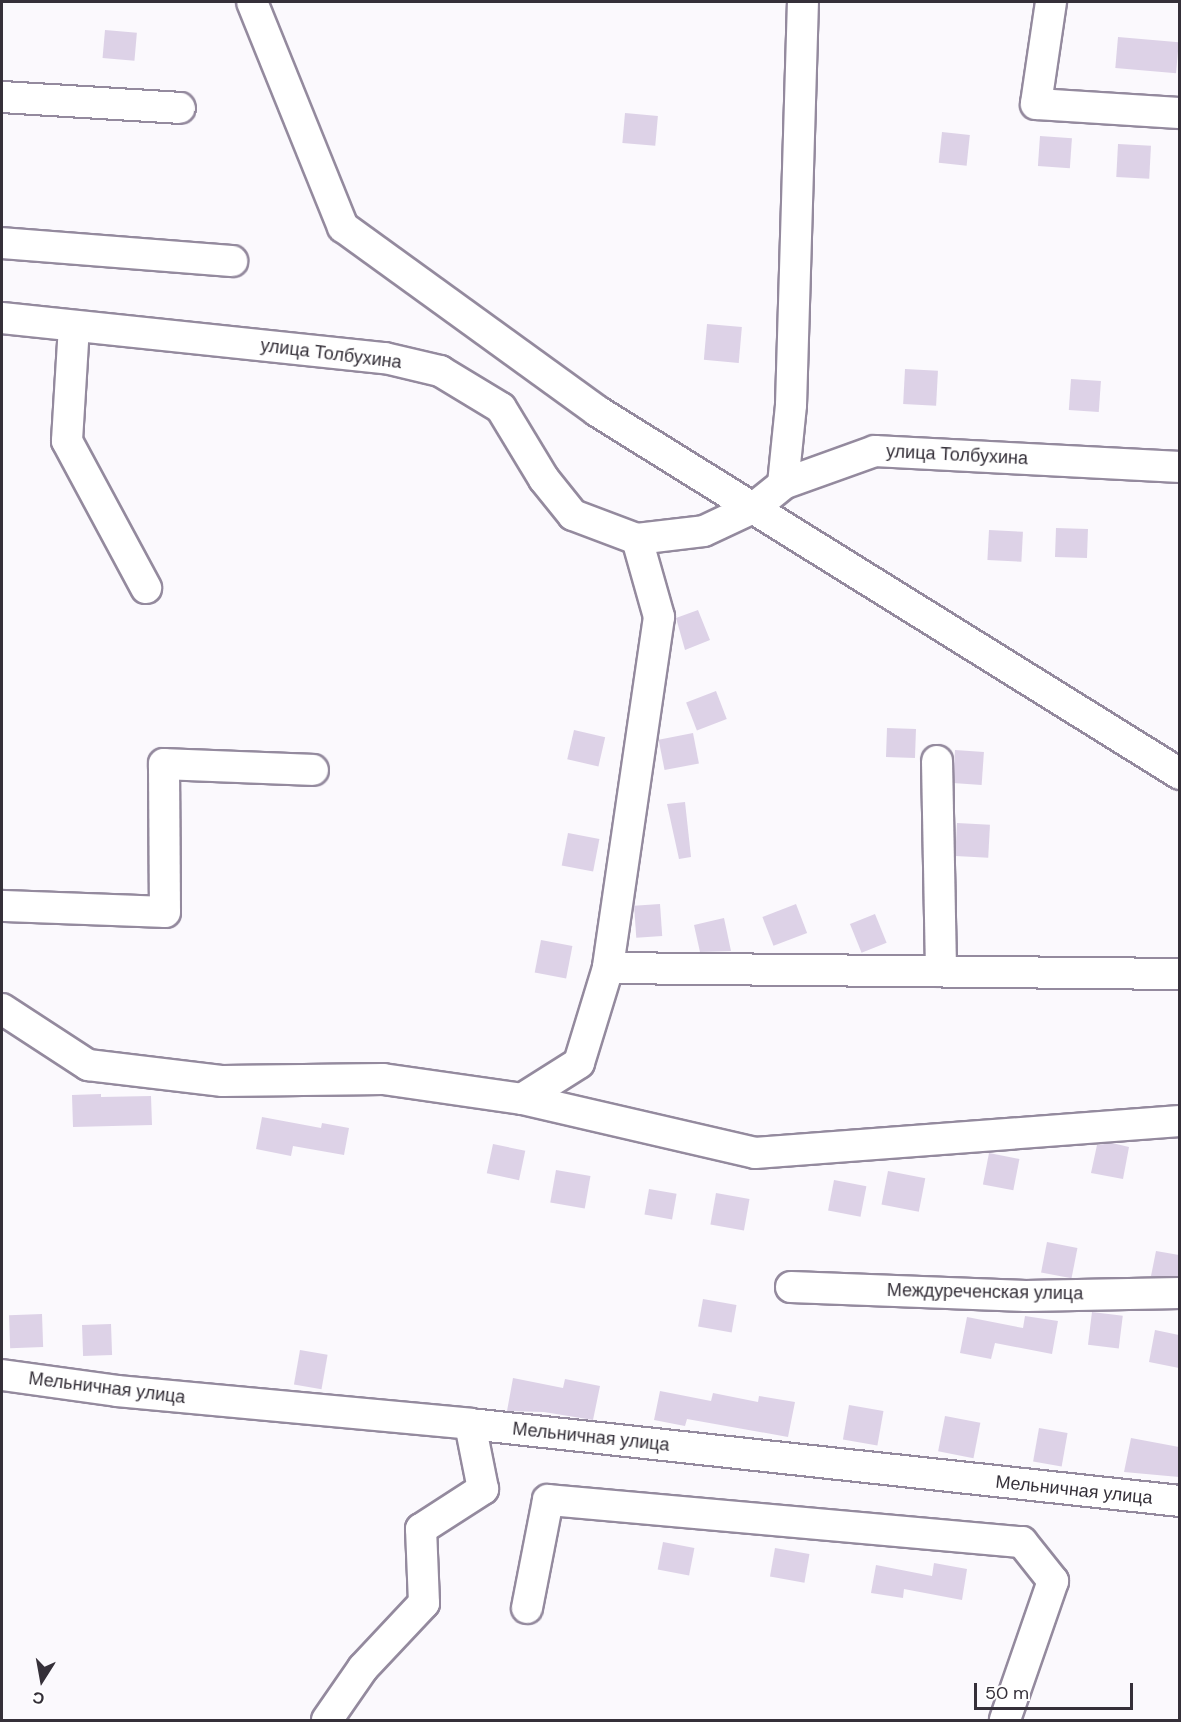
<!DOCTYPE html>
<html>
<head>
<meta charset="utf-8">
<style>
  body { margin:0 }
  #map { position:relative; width:1181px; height:1722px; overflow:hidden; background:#fbf9fd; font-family:"DM Sans",sans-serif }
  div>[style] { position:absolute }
  .building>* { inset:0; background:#ddd2e7; transform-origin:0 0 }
  .roads { filter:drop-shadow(2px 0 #948a9e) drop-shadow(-2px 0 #948a9e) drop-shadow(0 2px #948a9e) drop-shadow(0 -2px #948a9e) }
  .minor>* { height:30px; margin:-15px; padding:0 15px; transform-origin:15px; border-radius:15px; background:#fff }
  span { translate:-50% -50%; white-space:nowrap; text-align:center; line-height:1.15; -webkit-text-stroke:4.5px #fff; paint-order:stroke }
  .street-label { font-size:18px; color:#353039 }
  .frame { position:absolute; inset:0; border:3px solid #353039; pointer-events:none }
  .north { position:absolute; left:12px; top:1650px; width:60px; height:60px; -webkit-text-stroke:4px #fff; paint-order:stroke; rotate:191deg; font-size:16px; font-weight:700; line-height:24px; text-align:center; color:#353039 }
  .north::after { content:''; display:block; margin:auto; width:21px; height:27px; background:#353039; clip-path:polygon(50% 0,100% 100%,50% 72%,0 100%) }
  .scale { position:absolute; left:974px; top:1683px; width:159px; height:27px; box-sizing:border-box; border:3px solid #353039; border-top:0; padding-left:8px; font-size:18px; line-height:21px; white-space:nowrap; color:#353039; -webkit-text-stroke:4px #fff; paint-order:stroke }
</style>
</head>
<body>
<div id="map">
  <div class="building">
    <i style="left:105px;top:30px;width:32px;height:28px;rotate:5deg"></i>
    <i style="left:1118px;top:37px;width:61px;height:31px;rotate:5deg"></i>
    <i style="left:625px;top:113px;width:33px;height:30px;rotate:5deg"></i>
    <i style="left:942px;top:132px;width:28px;height:31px;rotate:6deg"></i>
    <i style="left:1040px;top:136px;width:32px;height:30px;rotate:4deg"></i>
    <i style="left:1118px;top:144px;width:33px;height:33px;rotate:3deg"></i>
    <i style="left:707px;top:324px;width:35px;height:36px;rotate:5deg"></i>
    <i style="left:905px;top:369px;width:33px;height:35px;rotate:3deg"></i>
    <i style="left:1071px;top:379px;width:30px;height:31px;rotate:4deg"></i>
    <i style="left:1056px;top:528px;width:32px;height:29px;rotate:2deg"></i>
    <i style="left:989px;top:530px;width:34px;height:30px;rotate:3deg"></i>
    <i style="clip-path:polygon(698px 610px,710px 640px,685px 650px,676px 618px)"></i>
    <i style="left:716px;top:691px;width:30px;height:32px;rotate:69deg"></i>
    <i style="left:887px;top:728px;width:29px;height:29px;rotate:2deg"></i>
    <i style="left:574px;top:730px;width:32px;height:30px;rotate:13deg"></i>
    <i style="left:693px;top:733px;width:31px;height:35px;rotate:79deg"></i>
    <i style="left:955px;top:750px;width:29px;height:33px;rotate:4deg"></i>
    <i style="clip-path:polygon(685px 802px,691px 857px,679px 859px,667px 804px)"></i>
    <i style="left:957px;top:823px;width:33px;height:33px;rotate:3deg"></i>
    <i style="left:568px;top:833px;width:32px;height:33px;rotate:11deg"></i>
    <i style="left:660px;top:904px;width:32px;height:26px;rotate:86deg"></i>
    <i style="left:796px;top:904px;width:31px;height:36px;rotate:69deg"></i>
    <i style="left:875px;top:914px;width:31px;height:27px;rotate:68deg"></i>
    <i style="clip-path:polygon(724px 918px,731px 951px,700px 952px,694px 925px)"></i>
    <i style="left:541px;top:940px;width:32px;height:33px;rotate:11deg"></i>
    <i style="clip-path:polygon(101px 1094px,101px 1097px,151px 1096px,152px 1125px,73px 1127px,72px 1095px)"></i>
    <i style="clip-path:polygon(262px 1117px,321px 1128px,322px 1123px,349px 1128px,344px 1155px,293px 1146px,291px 1156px,256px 1149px)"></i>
    <i style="clip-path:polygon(1112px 1143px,1129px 1147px,1123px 1179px,1091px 1173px,1097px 1145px)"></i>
    <i style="left:493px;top:1144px;width:33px;height:30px;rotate:12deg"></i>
    <i style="left:989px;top:1153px;width:31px;height:32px;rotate:11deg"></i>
    <i style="left:556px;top:1170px;width:35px;height:33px;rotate:10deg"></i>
    <i style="left:888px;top:1171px;width:38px;height:34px;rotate:11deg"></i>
    <i style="left:834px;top:1180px;width:33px;height:31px;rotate:11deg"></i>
    <i style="left:649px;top:1189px;width:28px;height:26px;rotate:10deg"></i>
    <i style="left:716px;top:1193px;width:34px;height:32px;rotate:10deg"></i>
    <i style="left:1047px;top:1242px;width:31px;height:31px;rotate:11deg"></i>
    <i style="clip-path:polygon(1156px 1251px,1179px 1255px,1179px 1276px,1151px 1276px)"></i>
    <i style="left:703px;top:1299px;width:34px;height:28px;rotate:10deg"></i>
    <i style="left:1092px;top:1312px;width:31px;height:33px;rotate:7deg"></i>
    <i style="left:42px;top:1314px;width:33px;height:33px;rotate:88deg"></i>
    <i style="clip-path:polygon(1025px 1316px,1058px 1321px,1052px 1354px,995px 1343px,991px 1359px,960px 1353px,967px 1317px,1023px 1328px)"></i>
    <i style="left:111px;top:1324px;width:31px;height:29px;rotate:88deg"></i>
    <i style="clip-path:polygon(1155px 1330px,1179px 1335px,1179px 1368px,1149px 1362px)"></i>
    <i style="left:300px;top:1350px;width:28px;height:35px;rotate:10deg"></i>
    <i style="clip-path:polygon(513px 1378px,563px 1388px,565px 1379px,600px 1386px,593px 1420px,544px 1412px,507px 1411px)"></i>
    <i style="clip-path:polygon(660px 1391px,711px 1401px,713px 1393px,758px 1402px,759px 1396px,795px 1402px,788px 1437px,687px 1419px,685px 1426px,654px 1420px)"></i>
    <i style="left:849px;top:1405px;width:35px;height:35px;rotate:10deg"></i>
    <i style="left:945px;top:1416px;width:36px;height:36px;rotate:11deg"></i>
    <i style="left:1039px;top:1428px;width:29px;height:34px;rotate:10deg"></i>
    <i style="clip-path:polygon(1131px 1438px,1179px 1447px,1179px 1477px,1124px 1472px)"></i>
    <i style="left:663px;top:1542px;width:32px;height:28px;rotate:11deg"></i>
    <i style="left:775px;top:1548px;width:35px;height:29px;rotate:10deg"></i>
    <i style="clip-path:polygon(934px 1563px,967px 1569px,962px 1600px,904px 1589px,903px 1598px,871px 1593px,876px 1565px,932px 1576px)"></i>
  </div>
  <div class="roads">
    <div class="minor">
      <i style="left:252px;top:2px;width:243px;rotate:68deg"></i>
      <i style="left:343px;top:227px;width:314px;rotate:35.9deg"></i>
      <i style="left:597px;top:411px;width:687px;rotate:31.91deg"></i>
      <i style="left:1051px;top:2px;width:103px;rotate:98.4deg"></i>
      <i style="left:1036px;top:104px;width:144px;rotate:3.6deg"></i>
      <i style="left:2px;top:97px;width:178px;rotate:3.5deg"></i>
      <i style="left:2px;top:243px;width:231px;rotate:4.5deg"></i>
      <i style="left:2px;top:318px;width:385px;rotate:6deg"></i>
      <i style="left:385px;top:358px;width:57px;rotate:13.3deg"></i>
      <i style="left:440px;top:371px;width:71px;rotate:31.2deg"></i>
      <i style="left:501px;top:408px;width:83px;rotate:58.8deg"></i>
      <i style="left:544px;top:479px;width:46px;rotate:51.1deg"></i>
      <i style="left:573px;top:515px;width:68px;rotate:20.6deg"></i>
      <i style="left:637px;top:539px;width:67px;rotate:-6.8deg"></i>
      <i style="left:704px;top:531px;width:56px;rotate:-25.2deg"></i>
      <i style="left:755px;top:507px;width:36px;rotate:-39deg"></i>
      <i style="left:783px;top:484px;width:98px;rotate:-19.7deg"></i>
      <i style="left:875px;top:451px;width:305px;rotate:3deg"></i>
      <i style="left:74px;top:326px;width:115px;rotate:93.5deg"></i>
      <i style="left:67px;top:441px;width:167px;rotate:61.7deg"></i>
      <i style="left:783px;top:484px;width:79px;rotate:-84.2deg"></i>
      <i style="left:791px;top:405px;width:403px;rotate:-88.3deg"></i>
      <i style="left:637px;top:539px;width:81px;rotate:74.2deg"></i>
      <i style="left:659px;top:617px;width:355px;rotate:98.3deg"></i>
      <i style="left:608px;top:968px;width:572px;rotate:0.6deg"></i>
      <i style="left:937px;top:761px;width:210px;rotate:88.9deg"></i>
      <i style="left:2px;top:906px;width:163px;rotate:2.1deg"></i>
      <i style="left:165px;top:912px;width:148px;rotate:-90.4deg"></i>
      <i style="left:164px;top:764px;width:149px;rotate:2.3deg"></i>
      <i style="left:608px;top:968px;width:99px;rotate:107deg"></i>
      <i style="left:579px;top:1063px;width:67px;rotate:147.7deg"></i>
      <i style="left:522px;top:1099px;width:239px;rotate:13deg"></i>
      <i style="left:755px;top:1153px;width:426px;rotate:-4.3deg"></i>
      <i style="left:2px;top:1009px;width:103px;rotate:33.1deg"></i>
      <i style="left:88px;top:1065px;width:136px;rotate:6.8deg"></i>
      <i style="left:223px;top:1081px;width:160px;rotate:-0.7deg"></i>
      <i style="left:383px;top:1079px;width:140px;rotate:8.2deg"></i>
      <i style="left:791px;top:1287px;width:235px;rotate:2.2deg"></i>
      <i style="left:1026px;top:1296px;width:154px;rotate:-1.1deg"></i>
      <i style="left:2px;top:1375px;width:116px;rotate:7.9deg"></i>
      <i style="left:117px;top:1391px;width:355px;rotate:5.3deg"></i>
      <i style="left:470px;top:1424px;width:714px;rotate:6.19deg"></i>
      <i style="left:527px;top:1608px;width:110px;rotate:-79deg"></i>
      <i style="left:548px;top:1500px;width:476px;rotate:5.1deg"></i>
      <i style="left:1022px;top:1542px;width:50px;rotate:51.5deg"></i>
      <i style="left:1053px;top:1581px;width:147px;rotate:109.1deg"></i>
      <i style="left:327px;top:1720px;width:63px;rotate:-55.3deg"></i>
      <i style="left:363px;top:1668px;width:89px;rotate:-46.8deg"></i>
      <i style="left:424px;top:1603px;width:74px;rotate:-92.3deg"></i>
      <i style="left:421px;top:1529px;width:74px;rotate:-32.8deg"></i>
      <i style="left:483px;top:1489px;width:66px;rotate:-101.3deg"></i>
    </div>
  </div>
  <div class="street-label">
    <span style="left:331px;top:354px;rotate:7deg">улица Толбухина</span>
    <span style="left:957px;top:455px;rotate:3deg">улица Толбухина</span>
    <span style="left:985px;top:1292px;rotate:1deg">Междуреченская улица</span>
    <span style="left:107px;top:1388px;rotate:7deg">Мельничная улица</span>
    <span style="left:591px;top:1437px;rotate:6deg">Мельничная улица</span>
    <span style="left:1074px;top:1490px;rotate:6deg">Мельничная улица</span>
  </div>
  <div class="frame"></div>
  <div class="north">С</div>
  <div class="scale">50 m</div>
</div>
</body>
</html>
